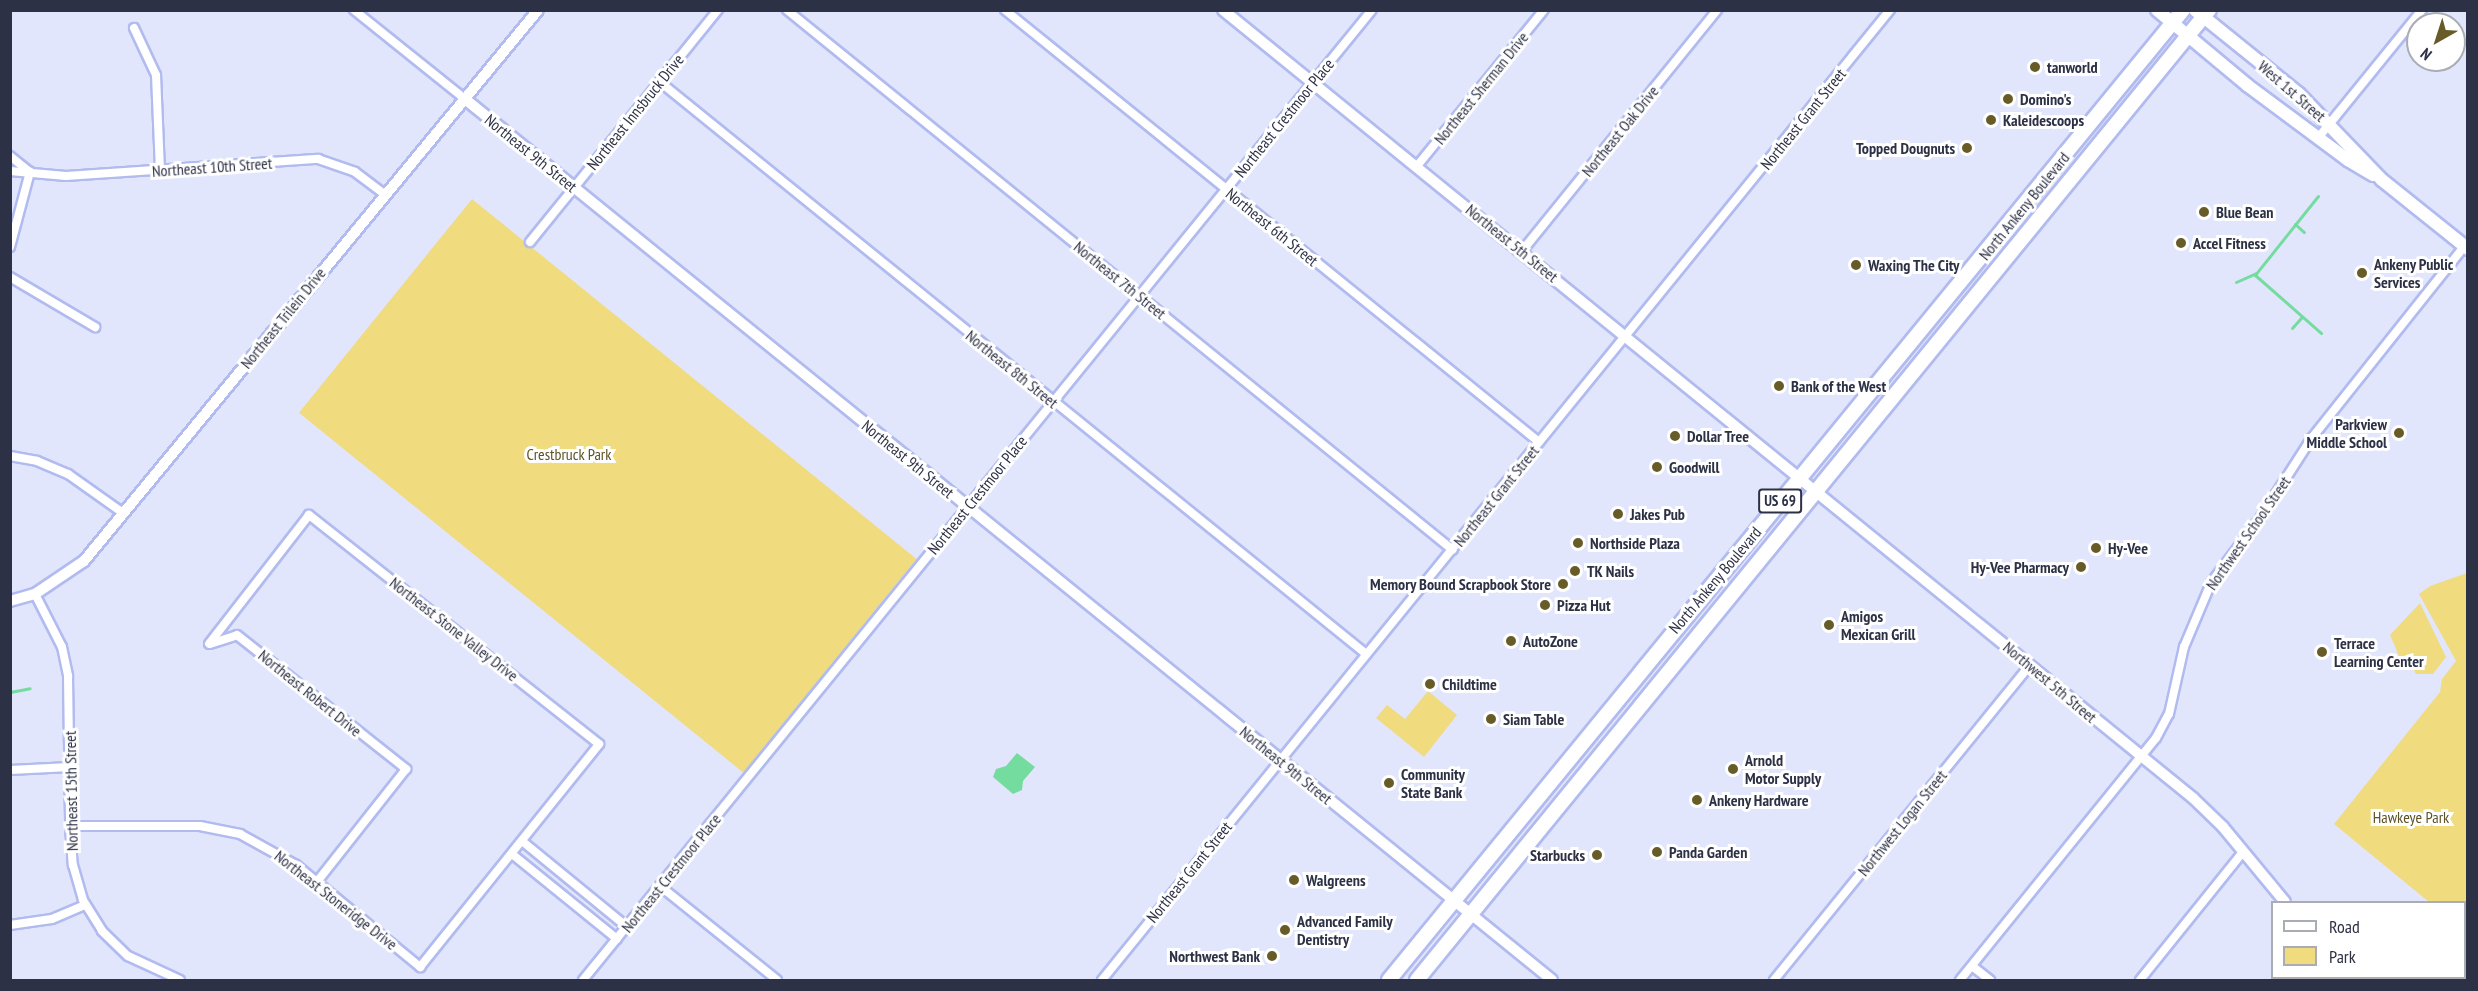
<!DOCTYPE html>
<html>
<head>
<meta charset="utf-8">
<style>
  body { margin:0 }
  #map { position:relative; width:2478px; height:991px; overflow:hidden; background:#e2e6fc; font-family:"PT Sans Narrow",sans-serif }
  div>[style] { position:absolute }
  .green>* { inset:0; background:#f0db7f; transform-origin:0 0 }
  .water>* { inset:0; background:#75dca0 }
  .stream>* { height:3px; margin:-1.5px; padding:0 1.5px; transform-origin:1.5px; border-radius:1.5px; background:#75dca0 }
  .roads { filter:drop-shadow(2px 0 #b1bbef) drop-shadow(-2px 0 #b1bbef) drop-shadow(0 2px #b1bbef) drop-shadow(0 -2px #b1bbef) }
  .minor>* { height:8px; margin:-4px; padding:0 4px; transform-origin:4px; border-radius:4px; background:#fff }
  .tertiary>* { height:10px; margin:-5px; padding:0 5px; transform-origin:5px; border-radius:5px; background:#fff }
  .secondary>* { height:12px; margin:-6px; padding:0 6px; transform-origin:6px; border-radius:6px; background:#fff }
  .primary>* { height:14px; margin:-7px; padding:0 7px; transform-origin:7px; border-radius:7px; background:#fff }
  .dots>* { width:16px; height:16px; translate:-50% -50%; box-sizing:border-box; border:3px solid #fff; border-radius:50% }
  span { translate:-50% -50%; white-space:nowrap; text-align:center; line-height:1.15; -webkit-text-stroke:6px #fff; paint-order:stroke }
  .shield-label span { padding:2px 4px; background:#fff; border:2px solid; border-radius:4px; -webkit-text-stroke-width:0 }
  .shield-label { font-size:15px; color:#2d3145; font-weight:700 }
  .poi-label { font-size:16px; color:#2d3145; font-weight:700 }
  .left { translate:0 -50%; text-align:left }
  .right { translate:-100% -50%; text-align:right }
  .street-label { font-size:16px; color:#2d3145 }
  .park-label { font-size:16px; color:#5d5327 }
  .frame { position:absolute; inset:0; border:12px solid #2d3145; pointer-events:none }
  .legend { position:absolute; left:2271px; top:901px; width:195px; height:78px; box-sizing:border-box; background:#fff; border:2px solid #abadb5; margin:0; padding:8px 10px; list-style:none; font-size:18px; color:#2d3145 }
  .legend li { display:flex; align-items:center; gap:12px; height:30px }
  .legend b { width:30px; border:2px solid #abadb5 }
  .north { position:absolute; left:2406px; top:12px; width:60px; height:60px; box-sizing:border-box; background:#fff; border:2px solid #abadb5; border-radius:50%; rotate:219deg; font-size:16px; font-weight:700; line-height:24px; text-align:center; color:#2d3145 }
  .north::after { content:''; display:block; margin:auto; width:21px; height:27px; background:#675c28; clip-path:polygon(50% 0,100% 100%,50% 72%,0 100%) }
</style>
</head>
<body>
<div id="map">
  <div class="green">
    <i style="left:472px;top:199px;width:572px;height:275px;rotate:39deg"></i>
    <i style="clip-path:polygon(2467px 573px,2468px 573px,2467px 935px,2464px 902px,2429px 902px,2334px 824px,2440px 692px,2442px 679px,2456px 661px,2419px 594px,2430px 586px)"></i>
    <i style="clip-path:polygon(2420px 603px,2446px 657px,2433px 674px,2416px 674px,2409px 661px,2399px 656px,2390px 635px)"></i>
    <i style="clip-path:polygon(1428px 691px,1457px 715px,1424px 757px,1376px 718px,1387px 705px,1405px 719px)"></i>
  </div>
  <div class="water">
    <i style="clip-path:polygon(1017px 753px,1035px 767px,1023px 781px,1022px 790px,1013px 794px,993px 777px,996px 769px,1006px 766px)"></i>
  </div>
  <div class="stream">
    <i style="left:2318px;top:196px;width:101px;rotate:128.6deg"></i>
    <i style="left:2255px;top:275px;width:88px;rotate:41.3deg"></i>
    <i style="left:2295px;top:224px;width:12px;rotate:42deg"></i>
    <i style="left:2236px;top:282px;width:22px;rotate:-24deg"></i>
    <i style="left:2292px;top:328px;width:15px;rotate:-48deg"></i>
    <i style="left:10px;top:692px;width:20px;rotate:-11deg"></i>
  </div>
  <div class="roads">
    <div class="minor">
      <i style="left:354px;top:10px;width:142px;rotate:38.7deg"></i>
      <i style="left:787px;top:10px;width:857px;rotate:39.04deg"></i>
      <i style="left:1005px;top:10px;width:687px;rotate:38.97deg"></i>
      <i style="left:134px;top:28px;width:52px;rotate:64.9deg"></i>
      <i style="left:156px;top:75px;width:96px;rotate:87.6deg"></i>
      <i style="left:660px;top:82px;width:909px;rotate:39.01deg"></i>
      <i style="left:2318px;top:138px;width:165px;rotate:-50.9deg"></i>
      <i style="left:10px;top:156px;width:26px;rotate:39deg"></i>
      <i style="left:1417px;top:166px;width:201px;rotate:-50.9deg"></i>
      <i style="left:10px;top:171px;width:56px;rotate:5.1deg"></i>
      <i style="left:66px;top:176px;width:253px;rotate:-3.9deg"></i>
      <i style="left:318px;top:159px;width:39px;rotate:19deg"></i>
      <i style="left:355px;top:172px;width:36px;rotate:37deg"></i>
      <i style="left:530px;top:242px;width:299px;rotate:-51deg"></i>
      <i style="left:10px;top:247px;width:78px;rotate:-75.1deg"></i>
      <i style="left:1522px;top:251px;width:310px;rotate:-51deg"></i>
      <i style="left:10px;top:277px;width:99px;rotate:30.5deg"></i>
      <i style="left:10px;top:456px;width:27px;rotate:10deg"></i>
      <i style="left:37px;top:461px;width:34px;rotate:23deg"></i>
      <i style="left:68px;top:474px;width:67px;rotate:35.3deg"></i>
      <i style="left:35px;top:594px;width:59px;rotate:63deg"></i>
      <i style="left:62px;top:647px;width:30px;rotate:78deg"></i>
      <i style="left:68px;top:676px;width:150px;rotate:89.2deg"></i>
      <i style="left:70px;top:826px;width:39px;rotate:86deg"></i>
      <i style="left:73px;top:865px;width:36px;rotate:74deg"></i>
      <i style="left:83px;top:900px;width:36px;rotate:58deg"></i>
      <i style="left:102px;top:931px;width:36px;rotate:44deg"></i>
      <i style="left:128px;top:956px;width:57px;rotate:24.8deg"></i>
      <i style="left:210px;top:644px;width:28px;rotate:-18deg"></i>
      <i style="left:237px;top:635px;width:216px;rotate:38.4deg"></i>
      <i style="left:406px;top:769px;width:145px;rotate:128.3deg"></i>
      <i style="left:10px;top:770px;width:60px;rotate:-2.9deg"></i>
      <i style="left:70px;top:826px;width:130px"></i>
      <i style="left:200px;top:826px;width:41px;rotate:11.3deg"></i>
      <i style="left:240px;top:834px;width:64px;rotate:29deg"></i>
      <i style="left:296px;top:865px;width:161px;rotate:39.4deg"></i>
      <i style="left:420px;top:967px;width:286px;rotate:-51.2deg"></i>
      <i style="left:599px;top:744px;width:370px;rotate:-141.7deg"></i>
      <i style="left:309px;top:515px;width:163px;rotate:127.8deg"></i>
      <i style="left:522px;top:841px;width:136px;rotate:39.3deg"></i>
      <i style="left:512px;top:854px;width:135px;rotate:39deg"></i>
      <i style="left:660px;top:886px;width:150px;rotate:38.8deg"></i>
      <i style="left:10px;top:925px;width:42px;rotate:-8.1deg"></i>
      <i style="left:52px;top:919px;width:36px;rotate:-23deg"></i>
      <i style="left:1972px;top:966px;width:23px;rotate:38deg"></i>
      <i style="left:583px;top:980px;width:1250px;rotate:-50.88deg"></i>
      <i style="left:1102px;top:980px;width:1250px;rotate:-50.91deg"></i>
      <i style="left:1774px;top:980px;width:406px;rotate:-50.9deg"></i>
      <i style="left:1960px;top:980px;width:311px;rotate:-51deg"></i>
      <i style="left:2156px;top:738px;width:27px;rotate:-62deg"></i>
      <i style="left:2169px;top:714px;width:69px;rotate:-77.4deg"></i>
      <i style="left:2184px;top:647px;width:69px;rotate:-67.1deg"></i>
      <i style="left:2211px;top:583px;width:83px;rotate:-52.9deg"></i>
      <i style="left:2261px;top:517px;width:93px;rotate:-57.3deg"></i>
      <i style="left:2311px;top:439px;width:249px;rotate:-51.5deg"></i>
      <i style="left:2140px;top:980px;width:164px;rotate:-51.2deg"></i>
    </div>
    <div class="tertiary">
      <i style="left:1223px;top:10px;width:1250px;rotate:39.09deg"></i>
      <i style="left:2193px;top:798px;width:42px;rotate:44deg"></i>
      <i style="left:2223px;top:827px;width:97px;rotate:50.4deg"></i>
      <i style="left:465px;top:99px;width:1399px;rotate:39.02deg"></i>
      <i style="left:10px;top:601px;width:26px;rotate:-16deg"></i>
      <i style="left:35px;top:594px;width:59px;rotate:-34deg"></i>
      <i style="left:84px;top:561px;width:714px;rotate:-50.51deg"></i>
      <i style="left:2345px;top:978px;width:4px;rotate:34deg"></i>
    </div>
    <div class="secondary">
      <i style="left:2157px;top:10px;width:117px;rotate:39.8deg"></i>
      <i style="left:2247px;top:85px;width:126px;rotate:36.6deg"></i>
      <i style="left:2348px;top:160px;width:29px;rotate:31deg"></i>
      <i style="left:2195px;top:10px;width:134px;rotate:38.9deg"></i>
      <i style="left:2299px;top:94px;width:120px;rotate:46deg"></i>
      <i style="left:2382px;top:180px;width:110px;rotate:38.7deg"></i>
    </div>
    <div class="primary">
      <i style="left:1389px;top:980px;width:1254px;rotate:-50.7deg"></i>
      <i style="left:1417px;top:980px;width:1252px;rotate:-50.77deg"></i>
    </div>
  </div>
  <div class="dots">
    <i style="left:2035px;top:67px;background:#675c28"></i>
    <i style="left:2008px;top:99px;background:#675c28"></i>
    <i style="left:1991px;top:120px;background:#675c28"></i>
    <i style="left:1967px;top:148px;background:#675c28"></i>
    <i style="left:2204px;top:212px;background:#675c28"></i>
    <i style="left:2181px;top:243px;background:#675c28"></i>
    <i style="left:1856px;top:265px;background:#675c28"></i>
    <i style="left:2362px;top:273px;background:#675c28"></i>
    <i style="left:1779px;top:386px;background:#675c28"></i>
    <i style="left:2399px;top:433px;background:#675c28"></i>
    <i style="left:1675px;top:436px;background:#675c28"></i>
    <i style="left:1657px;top:467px;background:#675c28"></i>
    <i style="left:1618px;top:514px;background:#675c28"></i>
    <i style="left:1578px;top:543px;background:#675c28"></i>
    <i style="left:2096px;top:548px;background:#675c28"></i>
    <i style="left:2081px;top:567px;background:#675c28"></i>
    <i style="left:1575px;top:571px;background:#675c28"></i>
    <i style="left:1563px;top:584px;background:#675c28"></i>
    <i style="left:1545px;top:605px;background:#675c28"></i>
    <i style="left:1829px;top:625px;background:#675c28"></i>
    <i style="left:1511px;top:641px;background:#675c28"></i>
    <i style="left:2322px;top:652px;background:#675c28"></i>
    <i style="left:1430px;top:684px;background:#675c28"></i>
    <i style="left:1491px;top:719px;background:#675c28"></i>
    <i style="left:1733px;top:769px;background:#675c28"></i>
    <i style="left:1389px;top:783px;background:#675c28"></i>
    <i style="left:1697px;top:800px;background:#675c28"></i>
    <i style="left:1657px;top:852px;background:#675c28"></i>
    <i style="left:1597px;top:855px;background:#675c28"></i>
    <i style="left:1294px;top:880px;background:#675c28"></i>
    <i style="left:1285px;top:930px;background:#675c28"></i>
    <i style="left:1272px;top:956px;background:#675c28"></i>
  </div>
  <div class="shield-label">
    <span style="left:1780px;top:501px">US 69</span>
  </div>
  <div class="poi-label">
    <span class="left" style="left:2047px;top:67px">tanworld</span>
    <span class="left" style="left:2020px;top:99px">Domino's</span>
    <span class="left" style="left:2003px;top:120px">Kaleidescoops</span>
    <span class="right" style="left:1955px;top:148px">Topped Dougnuts</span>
    <span class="left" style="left:2216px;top:212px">Blue Bean</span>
    <span class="left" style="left:2193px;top:243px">Accel Fitness</span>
    <span class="left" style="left:2374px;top:273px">Ankeny Public<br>Services</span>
    <span class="left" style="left:1868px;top:265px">Waxing The City</span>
    <span class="left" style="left:1791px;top:386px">Bank of the West</span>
    <span class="right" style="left:2387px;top:433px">Parkview<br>Middle School</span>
    <span class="left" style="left:1687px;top:436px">Dollar Tree</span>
    <span class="left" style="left:1669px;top:467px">Goodwill</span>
    <span class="left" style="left:1630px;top:514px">Jakes Pub</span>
    <span class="left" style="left:1590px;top:543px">Northside Plaza</span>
    <span class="left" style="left:2108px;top:548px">Hy-Vee</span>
    <span class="right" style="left:2069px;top:567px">Hy-Vee Pharmacy</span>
    <span class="left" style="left:1587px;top:571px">TK Nails</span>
    <span class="right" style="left:1551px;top:584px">Memory Bound Scrapbook Store</span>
    <span class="left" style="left:1557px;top:605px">Pizza Hut</span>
    <span class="left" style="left:1841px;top:625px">Amigos<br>Mexican Grill</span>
    <span class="left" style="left:1523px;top:641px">AutoZone</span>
    <span class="left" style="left:2334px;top:652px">Terrace<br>Learning Center</span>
    <span class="left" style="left:1442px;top:684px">Childtime</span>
    <span class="left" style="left:1503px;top:719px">Siam Table</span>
    <span class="left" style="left:1745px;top:769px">Arnold<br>Motor Supply</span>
    <span class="left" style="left:1401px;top:783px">Community<br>State Bank</span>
    <span class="left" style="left:1709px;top:800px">Ankeny Hardware</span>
    <span class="left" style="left:1669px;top:852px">Panda Garden</span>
    <span class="right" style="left:1585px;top:855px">Starbucks</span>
    <span class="left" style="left:1306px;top:880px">Walgreens</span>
    <span class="left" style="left:1297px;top:930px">Advanced Family<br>Dentistry</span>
    <span class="right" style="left:1260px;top:956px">Northwest Bank</span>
  </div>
  <div class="street-label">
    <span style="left:1481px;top:88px;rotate:-51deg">Northeast Sherman Drive</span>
    <span style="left:2292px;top:91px;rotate:41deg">West 1st Street</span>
    <span style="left:635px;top:112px;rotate:-51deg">Northeast Innsbruck Drive</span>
    <span style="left:1284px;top:118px;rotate:-51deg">Northeast Crestmoor Place</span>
    <span style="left:1803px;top:119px;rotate:-51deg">Northeast Grant Street</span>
    <span style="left:1620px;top:131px;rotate:-51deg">Northeast Oak Drive</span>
    <span style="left:531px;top:153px;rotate:39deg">Northeast 9th Street</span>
    <span style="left:212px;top:167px;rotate:-4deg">Northeast 10th Street</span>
    <span style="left:2024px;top:206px;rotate:-51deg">North Ankeny Boulevard</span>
    <span style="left:1272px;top:227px;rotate:39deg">Northeast 6th Street</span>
    <span style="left:1512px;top:243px;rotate:39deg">Northeast 5th Street</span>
    <span style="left:1120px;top:280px;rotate:39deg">Northeast 7th Street</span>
    <span style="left:283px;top:318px;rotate:-51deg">Northeast Trilein Drive</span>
    <span style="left:1012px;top:369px;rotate:39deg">Northeast 8th Street</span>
    <span style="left:908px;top:459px;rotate:39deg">Northeast 9th Street</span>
    <span style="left:977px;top:495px;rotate:-51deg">Northeast Crestmoor Place</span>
    <span style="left:1496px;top:496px;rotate:-51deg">Northeast Grant Street</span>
    <span style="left:2248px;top:533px;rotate:-55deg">Northwest School Street</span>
    <span style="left:1715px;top:580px;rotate:-50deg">North Ankeny Boulevard</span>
    <span style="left:454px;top:629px;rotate:38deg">Northeast Stone Valley Drive</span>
    <span style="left:2050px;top:682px;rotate:40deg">Northwest 5th Street</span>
    <span style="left:310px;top:693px;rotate:39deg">Northeast Robert Drive</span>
    <span style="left:1286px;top:765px;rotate:39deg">Northeast 9th Street</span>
    <span style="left:71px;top:791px;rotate:-91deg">Northeast 15th Street</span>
    <span style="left:1902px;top:823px;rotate:-51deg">Northwest Logan Street</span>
    <span style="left:1189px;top:872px;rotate:-51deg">Northeast Grant Street</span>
    <span style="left:671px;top:873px;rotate:-51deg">Northeast Crestmoor Place</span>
    <span style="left:336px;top:900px;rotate:38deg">Northeast Stoneridge Drive</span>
  </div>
  <div class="park-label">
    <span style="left:569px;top:454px">Crestbruck Park</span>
    <span style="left:2411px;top:817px">Hawkeye Park</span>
  </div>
  <div class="frame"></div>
  <ul class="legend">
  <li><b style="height:8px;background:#fff"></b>Road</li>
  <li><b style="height:16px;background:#f0db7f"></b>Park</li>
  </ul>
  <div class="north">N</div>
</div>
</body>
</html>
